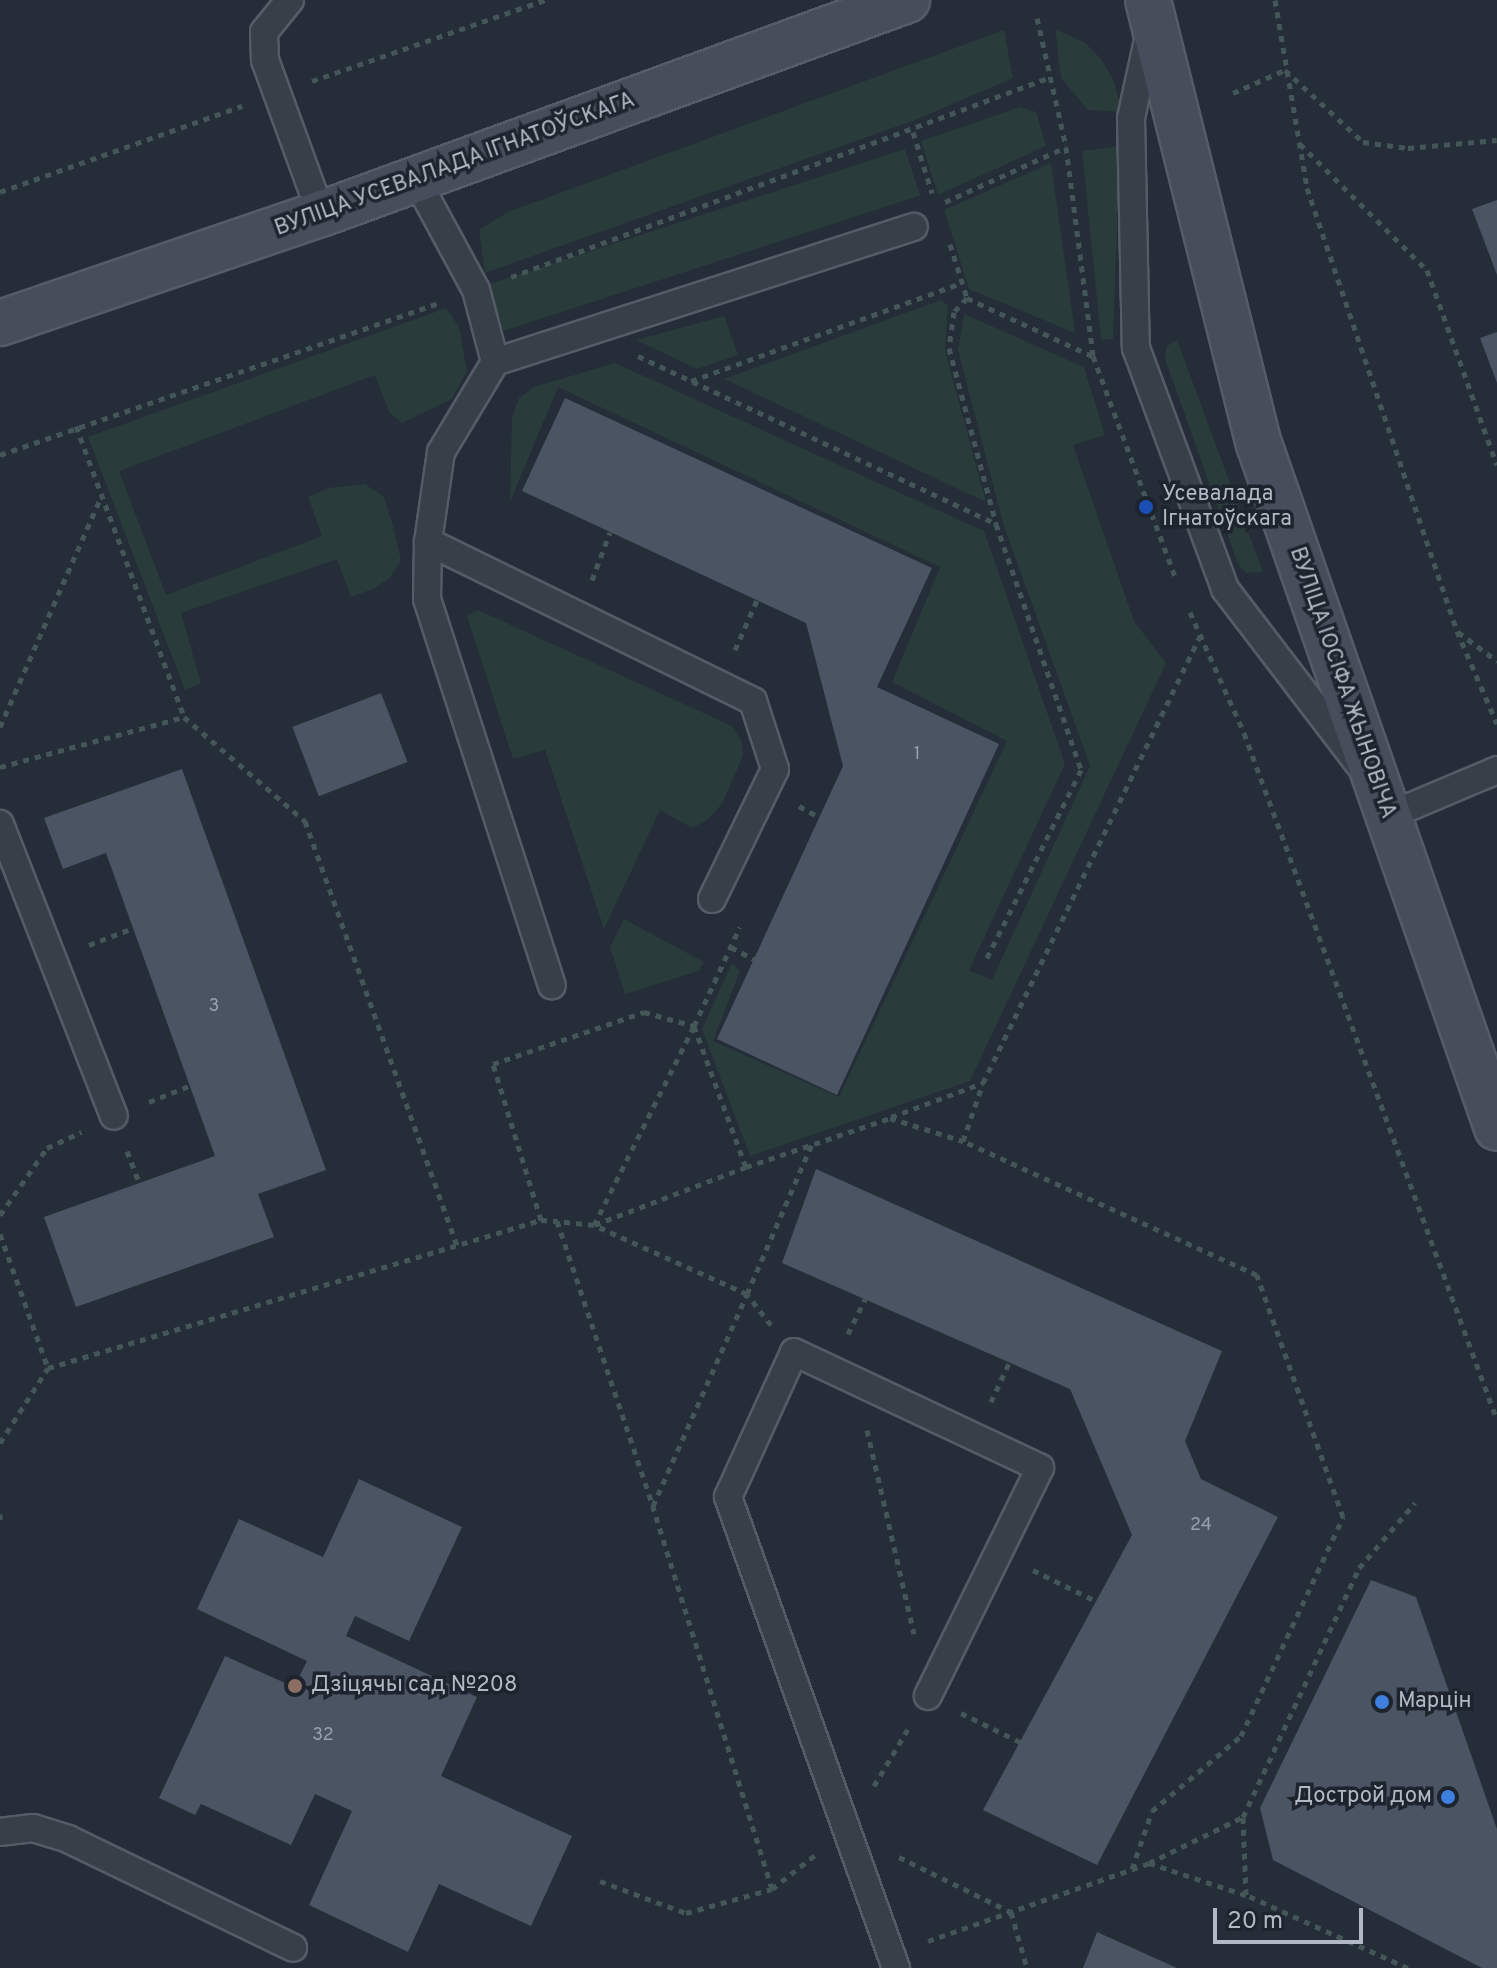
<!DOCTYPE html>
<html>
<head>
<meta charset="utf-8">
<style>
  body { margin:0 }
  #map { position:relative; width:1497px; height:1968px; overflow:hidden; background:#242d38; font-family:Overpass,sans-serif }
  div>[style] { position:absolute }
  .green>* { inset:0; background:#293b3b; transform-origin:0 0 }
  .building>* { inset:0; background:#4a5462; transform-origin:0 0 }
  .path>* { height:5px; margin-top:-2.5px; transform-origin:0; background:repeating-linear-gradient(90deg,#455659 0 6px,transparent 0 12px) }
  .roads { filter:drop-shadow(2px 0 #555c67) drop-shadow(-2px 0 #555c67) drop-shadow(0 2px #555c67) drop-shadow(0 -2px #555c67) }
  .lane>* { height:26px; margin:-13px; padding:0 13px; transform-origin:13px; border-radius:13px; background:#373f49 }
  .secondary>* { height:44px; margin:-22px; padding:0 22px; transform-origin:22px; border-radius:22px; background:#464e5b }
  .dots>* { width:22px; height:22px; translate:-50% -50%; box-sizing:border-box; border:4px solid #1d242e; border-radius:50% }
  span { translate:-50% -50%; white-space:nowrap; text-align:center; line-height:1.15; -webkit-text-stroke:7px #1d242e; paint-order:stroke }
  .number-label { font-size:18px; color:#98a0ac }
  .number-label span { -webkit-text-stroke-width:0 }
  .street-label { font-size:22px; color:#b2b9c5 }
  .poi-label { font-size:22px; color:#b2b9c5 }
  .left { translate:0 -50%; text-align:left }
  .right { translate:-100% -50%; text-align:right }
  .scale { position:absolute; left:1213px; top:1908px; width:150px; height:36px; box-sizing:border-box; border:4px solid #b2b9c5; border-top:0; padding-left:10px; font-size:24px; line-height:28px; white-space:nowrap; color:#b2b9c5; -webkit-text-stroke:6px #1d242e; paint-order:stroke }
</style>
</head>
<body>
<div id="map">
  <div class="green">
    <i style="clip-path:polygon(1055px 29px,1085px 43px,1101px 59px,1114px 81px,1122px 112px,1088px 110px,1061px 78px)"></i>
    <i style="clip-path:polygon(1004px 30px,1013px 78px,915px 120px,485px 273px,479px 230px,508px 212px)"></i>
    <i style="clip-path:polygon(1020px 107px,1036px 112px,1046px 146px,938px 195px,921px 141px)"></i>
    <i style="clip-path:polygon(1120px 146px,1113px 339px,1101px 340px,1082px 151px)"></i>
    <i style="left:905px;top:149px;width:49px;height:438px;rotate:72deg"></i>
    <i style="clip-path:polygon(1051px 163px,1075px 333px,969px 289px,944px 210px)"></i>
    <i style="clip-path:polygon(941px 300px,948px 306px,945px 350px,986px 502px,724px 379px)"></i>
    <i style="clip-path:polygon(446px 308px,459px 327px,467px 371px,452px 399px,402px 423px,389px 412px,375px 375px,119px 471px,166px 595px,322px 536px,308px 497px,328px 488px,365px 484px,384px 497px,393px 526px,401px 560px,390px 578px,373px 589px,351px 597px,337px 559px,181px 613px,201px 683px,185px 690px,88px 437px)"></i>
    <i style="clip-path:polygon(964px 314px,1084px 367px,1105px 435px,1073px 445px,1134px 621px,1166px 663px,970px 1081px,750px 1156px,702px 1029px,732px 963px,740px 971px,713px 1041px,839px 1097px,1007px 741px,892px 682px,940px 567px,558px 387px,510px 502px,512px 417px,519px 398px,534px 387px,615px 363px,984px 531px,1065px 764px,969px 970px,992px 980px,1090px 766px,1003px 523px,958px 350px)"></i>
    <i style="clip-path:polygon(724px 316px,738px 355px,697px 369px,636px 340px)"></i>
    <i style="clip-path:polygon(1177px 340px,1263px 572px,1246px 573px,1238px 564px,1165px 359px,1167px 346px)"></i>
    <i style="clip-path:polygon(478px 610px,732px 726px,742px 742px,743px 756px,722px 804px,707px 820px,692px 828px,660px 810px,604px 929px,545px 750px,513px 759px,467px 616px)"></i>
    <i style="clip-path:polygon(624px 919px,704px 962px,699px 971px,625px 994px,610px 947px)"></i>
  </div>
  <div class="building">
    <i style="clip-path:polygon(1497px 200px,1497px 275px,1472px 209px)"></i>
    <i style="clip-path:polygon(1497px 332px,1497px 383px,1480px 338px)"></i>
    <i style="clip-path:polygon(565px 398px,932px 568px,877px 687px,999px 744px,837px 1095px,717px 1039px,843px 766px,806px 623px,522px 491px)"></i>
    <i style="left:381px;top:693px;width:74px;height:95px;rotate:69deg"></i>
    <i style="clip-path:polygon(182px 769px,326px 1170px,258px 1194px,274px 1237px,76px 1307px,44px 1217px,215px 1156px,106px 853px,63px 869px,44px 818px)"></i>
    <i style="clip-path:polygon(816px 1169px,1222px 1351px,1185px 1441px,1201px 1479px,1278px 1517px,1097px 1865px,983px 1810px,1132px 1535px,1070px 1389px,782px 1263px)"></i>
    <i style="clip-path:polygon(359px 1479px,462px 1527px,409px 1641px,355px 1616px,346px 1636px,477px 1697px,441px 1776px,572px 1836px,531px 1926px,439px 1884px,408px 1952px,309px 1905px,352px 1811px,315px 1794px,291px 1845px,201px 1804px,195px 1815px,159px 1798px,225px 1656px,294px 1687px,307px 1661px,197px 1609px,239px 1519px,323px 1557px)"></i>
    <i style="clip-path:polygon(1371px 1580px,1416px 1597px,1497px 1829px,1497px 1968px,1482px 1968px,1273px 1860px,1260px 1808px)"></i>
    <i style="clip-path:polygon(1097px 1932px,1177px 1968px,1083px 1968px)"></i>
  </div>
  <div class="path">
    <i style="left:1275px;top:0;width:191px;rotate:80.3deg"></i>
    <i style="left:1307px;top:188px;width:468px;rotate:71.3deg"></i>
    <i style="left:1457px;top:631px;width:101px;rotate:66.7deg"></i>
    <i style="left:1037px;top:18px;width:132px;rotate:77.3deg"></i>
    <i style="left:1066px;top:147px;width:211px;rotate:82.6deg"></i>
    <i style="left:1093px;top:356px;width:236px;rotate:69.6deg"></i>
    <i style="left:312px;top:81px;width:247px;rotate:-19.2deg"></i>
    <i style="left:1233px;top:93px;width:57px;rotate:-23.9deg"></i>
    <i style="left:1285px;top:70px;width:106px;rotate:42.7deg"></i>
    <i style="left:1363px;top:142px;width:45px;rotate:7.6deg"></i>
    <i style="left:1408px;top:148px;width:89px;rotate:-5.1deg"></i>
    <i style="left:913px;top:132px;width:64px;rotate:72.7deg"></i>
    <i style="left:1300px;top:144px;width:179px;rotate:44.8deg"></i>
    <i style="left:1427px;top:270px;width:207px;rotate:70.3deg"></i>
    <i style="left:0;top:192px;width:257px;rotate:-19.6deg"></i>
    <i style="left:945px;top:202px;width:133px;rotate:-24.4deg"></i>
    <i style="left:950px;top:244px;width:57px;rotate:72.5deg"></i>
    <i style="left:967px;top:298px;width:19px;rotate:133deg"></i>
    <i style="left:954px;top:312px;width:36px;rotate:98deg"></i>
    <i style="left:949px;top:348px;width:182px;rotate:75deg"></i>
    <i style="left:996px;top:524px;width:260px;rotate:70.9deg"></i>
    <i style="left:1081px;top:770px;width:212px;rotate:116.6deg"></i>
    <i style="left:511px;top:277px;width:573px;rotate:-20.33deg"></i>
    <i style="left:967px;top:298px;width:138px;rotate:24.9deg"></i>
    <i style="left:638px;top:356px;width:395px;rotate:25.1deg"></i>
    <i style="left:691px;top:381px;width:288px;rotate:-19.9deg"></i>
    <i style="left:76px;top:426px;width:310px;rotate:69.6deg"></i>
    <i style="left:184px;top:717px;width:160px;rotate:40.7deg"></i>
    <i style="left:305px;top:821px;width:455px;rotate:70.3deg"></i>
    <i style="left:0;top:455px;width:467px;rotate:-19.1deg"></i>
    <i style="left:592px;top:580px;width:51px;rotate:-69.4deg"></i>
    <i style="left:1190px;top:612px;width:133px;rotate:65.9deg"></i>
    <i style="left:1244px;top:733px;width:732px;rotate:69.78deg"></i>
    <i style="left:1458px;top:632px;width:49px;rotate:36.6deg"></i>
    <i style="left:735px;top:650px;width:55px;rotate:-66.3deg"></i>
    <i style="left:0;top:727px;width:249px;rotate:-66.3deg"></i>
    <i style="left:0;top:767px;width:191px;rotate:-15.2deg"></i>
    <i style="left:799px;top:806px;width:23px;rotate:29deg"></i>
    <i style="left:89px;top:945px;width:47px;rotate:-21.1deg"></i>
    <i style="left:731px;top:947px;width:26px;rotate:28deg"></i>
    <i style="left:694px;top:1026px;width:150px;rotate:69.8deg"></i>
    <i style="left:746px;top:1167px;width:163px;rotate:159.1deg"></i>
    <i style="left:594px;top:1225px;width:223px;rotate:-63.3deg"></i>
    <i style="left:149px;top:1102px;width:43px;rotate:-21.8deg"></i>
    <i style="left:891px;top:1117px;width:98px;rotate:-20.3deg"></i>
    <i style="left:127px;top:1151px;width:34px;rotate:69deg"></i>
    <i style="left:746px;top:1167px;width:152px;rotate:-18.8deg"></i>
    <i style="left:890px;top:1118px;width:77px;rotate:17.5deg"></i>
    <i style="left:0;top:1215px;width:82px;rotate:-55deg"></i>
    <i style="left:47px;top:1148px;width:38px;rotate:-25deg"></i>
    <i style="left:541px;top:1220px;width:16px;rotate:4deg"></i>
    <i style="left:0;top:1234px;width:142px;rotate:70.3deg"></i>
    <i style="left:771px;top:1325px;width:39px;rotate:-128deg"></i>
    <i style="left:747px;top:1294px;width:163px;rotate:-66.6deg"></i>
    <i style="left:848px;top:1334px;width:39px;rotate:-64deg"></i>
    <i style="left:991px;top:1402px;width:43px;rotate:-65.2deg"></i>
    <i style="left:867px;top:1430px;width:209px;rotate:77deg"></i>
    <i style="left:0;top:1443px;width:89px;rotate:-57.4deg"></i>
    <i style="left:48px;top:1368px;width:515px;rotate:-16.71deg"></i>
    <i style="left:541px;top:1220px;width:163px;rotate:-107.1deg"></i>
    <i style="left:493px;top:1064px;width:160px;rotate:-19deg"></i>
    <i style="left:644px;top:1012px;width:52px;rotate:15.6deg"></i>
    <i style="left:694px;top:1026px;width:109px;rotate:-65.1deg"></i>
    <i style="left:0;top:1514px;width:10px;rotate:90deg"></i>
    <i style="left:1033px;top:1570px;width:70px;rotate:26.2deg"></i>
    <i style="left:961px;top:1713px;width:66px;rotate:26.2deg"></i>
    <i style="left:874px;top:1786px;width:66px;rotate:-59.2deg"></i>
    <i style="left:899px;top:1857px;width:125px;rotate:26.2deg"></i>
    <i style="left:1011px;top:1912px;width:58px;rotate:74.1deg"></i>
    <i style="left:1149px;top:1863px;width:102px;rotate:18.3deg"></i>
    <i style="left:1132px;top:1869px;width:61px;rotate:-71deg"></i>
    <i style="left:1152px;top:1811px;width:116px;rotate:-40.1deg"></i>
    <i style="left:1241px;top:1736px;width:242px;rotate:-65deg"></i>
    <i style="left:1343px;top:1517px;width:257px;rotate:-109.6deg"></i>
    <i style="left:1257px;top:1275px;width:323px;rotate:-155.5deg"></i>
    <i style="left:963px;top:1141px;width:61px;rotate:-71deg"></i>
    <i style="left:983px;top:1083px;width:496px;rotate:-64.1deg"></i>
    <i style="left:600px;top:1881px;width:92px;rotate:20.4deg"></i>
    <i style="left:686px;top:1913px;width:89px;rotate:-15.6deg"></i>
    <i style="left:772px;top:1889px;width:401px;rotate:-107.3deg"></i>
    <i style="left:653px;top:1506px;width:232px;rotate:-66.1deg"></i>
    <i style="left:747px;top:1294px;width:168px;rotate:-155.7deg"></i>
    <i style="left:594px;top:1225px;width:37px;rotate:-174deg"></i>
    <i style="left:557px;top:1221px;width:301px;rotate:71.4deg"></i>
    <i style="left:772px;top:1889px;width:55px;rotate:-38.3deg"></i>
    <i style="left:928px;top:1941px;width:234px;rotate:-19.4deg"></i>
    <i style="left:1149px;top:1863px;width:105px;rotate:-26.1deg"></i>
    <i style="left:1408px;top:1968px;width:178px;rotate:-155.7deg"></i>
    <i style="left:1246px;top:1895px;width:78px;rotate:-92.2deg"></i>
    <i style="left:1243px;top:1817px;width:275px;rotate:-65deg"></i>
    <i style="left:1359px;top:1568px;width:86px;rotate:-49.3deg"></i>
  </div>
  <div class="roads">
    <div class="lane">
      <i style="left:290px;top:0;width:41px;rotate:129.1deg"></i>
      <i style="left:264px;top:32px;width:28px;rotate:88deg"></i>
      <i style="left:265px;top:60px;width:164px;rotate:70deg"></i>
      <i style="left:1150px;top:31px;width:89px;rotate:102.3deg"></i>
      <i style="left:1131px;top:118px;width:230px;rotate:88.8deg"></i>
      <i style="left:1136px;top:348px;width:257px;rotate:69.7deg"></i>
      <i style="left:1225px;top:589px;width:220px;rotate:52.6deg"></i>
      <i style="left:416px;top:179px;width:126px;rotate:61.6deg"></i>
      <i style="left:476px;top:290px;width:74px;rotate:75.2deg"></i>
      <i style="left:428px;top:542px;width:57px;rotate:91deg"></i>
      <i style="left:427px;top:599px;width:406px;rotate:72.1deg"></i>
      <i style="left:1386px;top:817px;width:121px;rotate:-22.9deg"></i>
      <i style="left:0;top:824px;width:313px;rotate:68.7deg"></i>
      <i style="left:712px;top:899px;width:144px;rotate:-64.1deg"></i>
      <i style="left:775px;top:769px;width:71px;rotate:-107.9deg"></i>
      <i style="left:753px;top:701px;width:362px;rotate:-153.9deg"></i>
      <i style="left:428px;top:542px;width:91px;rotate:-81.8deg"></i>
      <i style="left:441px;top:452px;width:105px;rotate:-59deg"></i>
      <i style="left:495px;top:362px;width:440px;rotate:-17.9deg"></i>
      <i style="left:0;top:1832px;width:33px;rotate:-7deg"></i>
      <i style="left:33px;top:1828px;width:37px;rotate:17deg"></i>
      <i style="left:68px;top:1839px;width:250px;rotate:25.8deg"></i>
      <i style="left:896px;top:1968px;width:500px;rotate:-109.63deg"></i>
      <i style="left:728px;top:1497px;width:159px;rotate:-65.5deg"></i>
      <i style="left:794px;top:1352px;width:272px;rotate:25.2deg"></i>
      <i style="left:1040px;top:1468px;width:254px;rotate:116.2deg"></i>
    </div>
    <div class="secondary">
      <i style="left:1148px;top:0;width:458px;rotate:76deg"></i>
      <i style="left:1259px;top:444px;width:724px;rotate:70.81deg"></i>
      <i style="left:0;top:323px;width:339px;rotate:-18.8deg"></i>
      <i style="left:321px;top:214px;width:624px;rotate:-20.06deg"></i>
    </div>
  </div>
  <div class="dots">
    <i style="left:1146px;top:507px;background:#1a4fb4"></i>
    <i style="left:295px;top:1686px;background:#8d6e63"></i>
    <i style="left:1382px;top:1702px;background:#3f7fe0"></i>
    <i style="left:1448px;top:1797px;background:#3f7fe0"></i>
  </div>
  <div class="number-label">
    <span style="left:917px;top:755px">1</span>
    <span style="left:214px;top:1007px">3</span>
    <span style="left:1201px;top:1526px">24</span>
    <span style="left:323px;top:1736px">32</span>
  </div>
  <div class="street-label">
    <span style="left:455px;top:165px;rotate:-20deg">ВУЛІЦА УСЕВАЛАДА ІГНАТОЎСКАГА</span>
    <span style="left:1342px;top:683px;rotate:71deg">ВУЛІЦА ІОСІФА ЖЫНОВІЧА</span>
  </div>
  <div class="poi-label">
    <span class="left" style="left:1162px;top:507px">Усевалада<br>Ігнатоўскага</span>
    <span class="left" style="left:311px;top:1686px">Дзіцячы сад №208</span>
    <span class="left" style="left:1398px;top:1702px">Марцін</span>
    <span class="right" style="left:1432px;top:1797px">Дострой дом</span>
  </div>
  <div class="scale">20 m</div>
</div>
</body>
</html>
